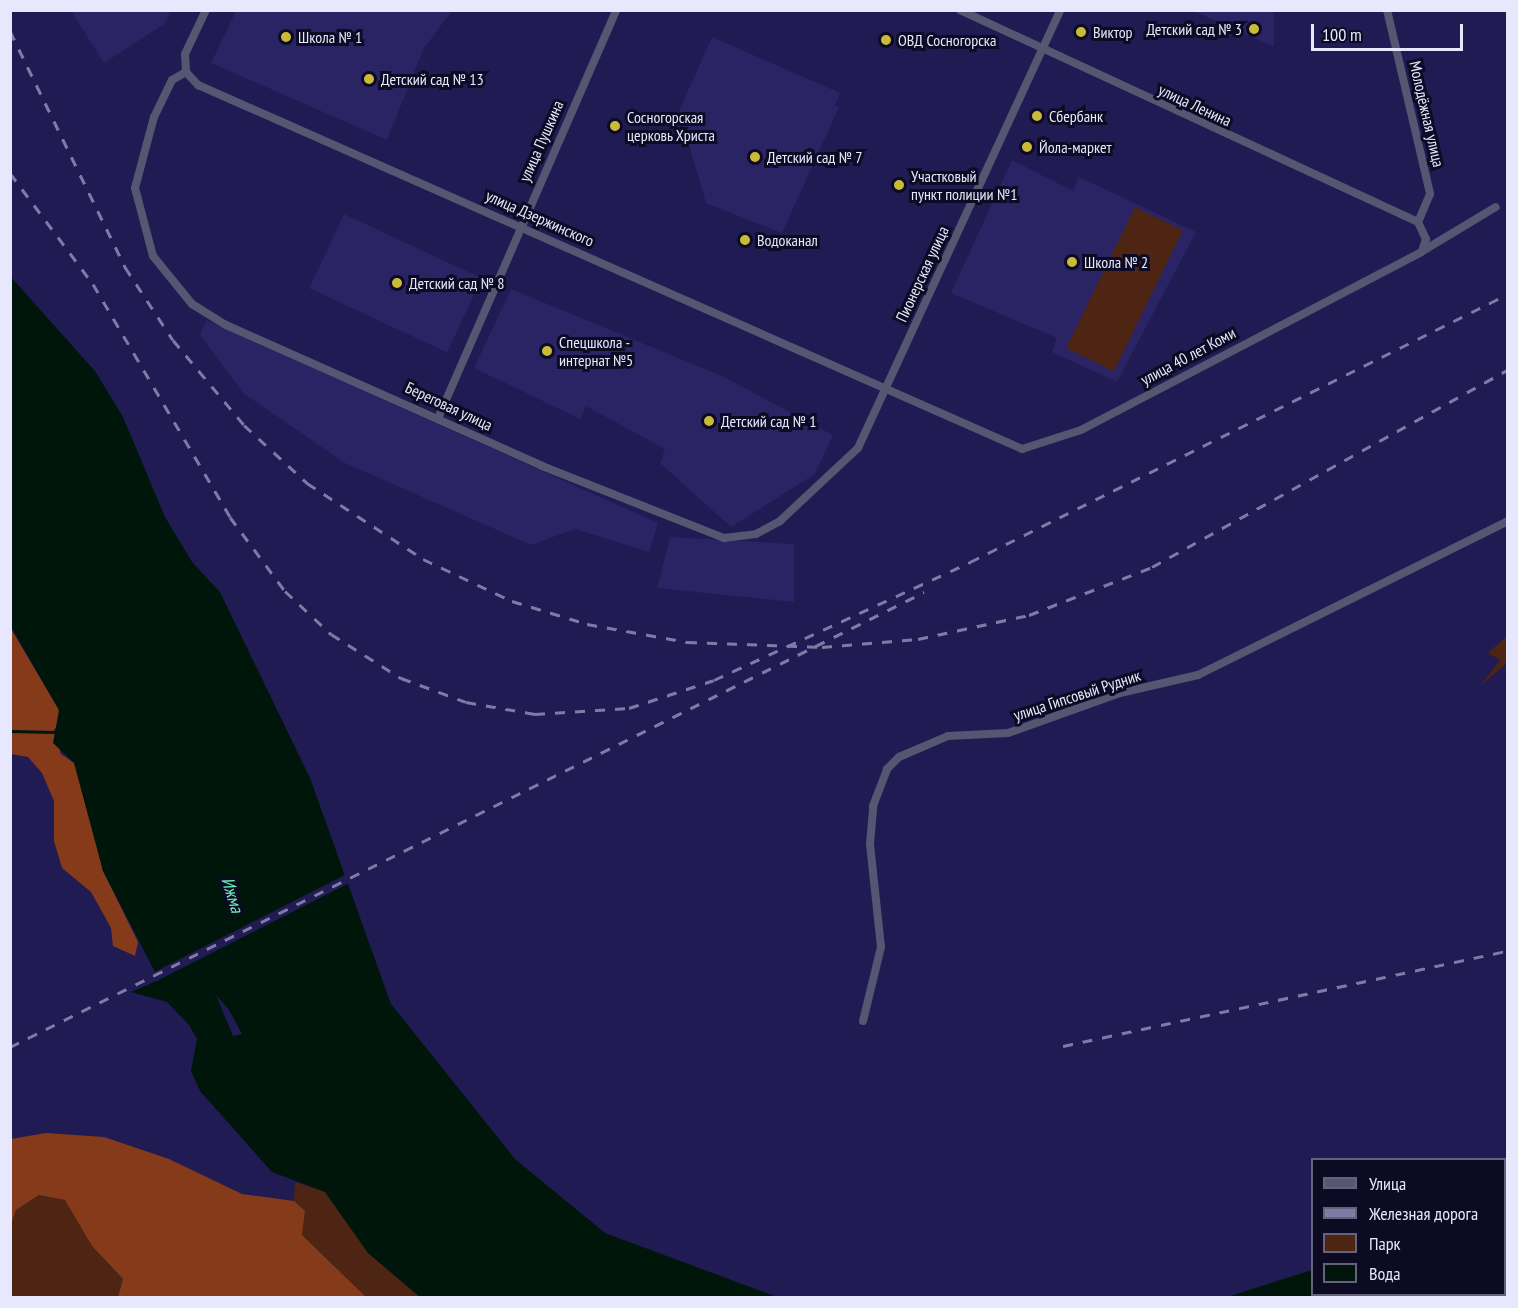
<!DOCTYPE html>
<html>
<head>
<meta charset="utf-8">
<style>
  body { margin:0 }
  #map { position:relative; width:1518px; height:1308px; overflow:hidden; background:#211b54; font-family:"PT Sans Narrow",sans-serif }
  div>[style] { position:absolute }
  .built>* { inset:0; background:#2a2364; transform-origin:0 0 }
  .green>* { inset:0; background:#4e2412; transform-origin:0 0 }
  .forest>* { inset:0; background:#853a19 }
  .water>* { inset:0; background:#00160a }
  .pier>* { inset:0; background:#211b54; transform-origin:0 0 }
  .stream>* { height:3px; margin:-1.5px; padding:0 1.5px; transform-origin:1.5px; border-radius:1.5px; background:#00160a }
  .minor>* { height:8px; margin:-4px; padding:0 4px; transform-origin:4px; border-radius:4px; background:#555671 }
  .rail>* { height:3px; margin-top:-1.5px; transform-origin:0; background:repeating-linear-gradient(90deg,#7e7ba4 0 10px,transparent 0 20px) }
  .dots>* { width:16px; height:16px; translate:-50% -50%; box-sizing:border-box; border:3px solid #0d0b24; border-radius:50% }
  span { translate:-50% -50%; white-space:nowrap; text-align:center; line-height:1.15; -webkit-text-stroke:6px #0d0b24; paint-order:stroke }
  .poi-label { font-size:16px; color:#e7e8fe }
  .right { translate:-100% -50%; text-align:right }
  .left { translate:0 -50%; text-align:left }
  .street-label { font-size:16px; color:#e7e8fe }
  .water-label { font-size:18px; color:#6ef2b9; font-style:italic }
  .frame { position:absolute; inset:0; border:12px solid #e7e8fe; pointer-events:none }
  .legend { position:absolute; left:1311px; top:1158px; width:195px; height:138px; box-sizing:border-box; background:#0d0b24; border:2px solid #64637b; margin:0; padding:8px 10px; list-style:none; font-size:18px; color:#e7e8fe }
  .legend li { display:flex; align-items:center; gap:12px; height:30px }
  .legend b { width:30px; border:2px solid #64637b }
  .scale { position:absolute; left:1311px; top:24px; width:152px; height:27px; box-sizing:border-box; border:3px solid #e7e8fe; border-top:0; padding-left:8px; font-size:18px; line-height:21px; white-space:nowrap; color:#e7e8fe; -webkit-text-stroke:4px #0d0b24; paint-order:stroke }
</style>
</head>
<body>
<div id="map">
  <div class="built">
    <i style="clip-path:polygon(71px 11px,171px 11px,164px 24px,104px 63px)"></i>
    <i style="clip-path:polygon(236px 11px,236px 10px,452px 11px,424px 48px,387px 140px,211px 63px)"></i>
    <i style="clip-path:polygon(1193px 11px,1274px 11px,1274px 47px)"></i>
    <i style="clip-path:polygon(712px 37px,840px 93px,835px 105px,839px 107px,782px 233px,706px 203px,679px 111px)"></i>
    <i style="clip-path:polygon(1012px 160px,1073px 191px,1079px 177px,1196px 232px,1117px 382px,1052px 352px,1057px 338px,951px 293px)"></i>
    <i style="left:344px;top:214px;width:152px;height:82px;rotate:25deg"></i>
    <i style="clip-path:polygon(511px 289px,722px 376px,833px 435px,815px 474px,731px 527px,660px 463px,665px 449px,586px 406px,580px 419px,474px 368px)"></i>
    <i style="clip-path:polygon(206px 320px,658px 523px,649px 552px,575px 529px,531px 545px,345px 463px,243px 393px,200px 335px)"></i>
    <i style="clip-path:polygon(670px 537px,794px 544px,794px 602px,657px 588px)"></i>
  </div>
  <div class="green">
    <i style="left:1135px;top:207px;width:53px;height:157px;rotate:26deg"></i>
    <i style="clip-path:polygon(1507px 636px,1507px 663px,1480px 686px,1500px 660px,1488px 653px)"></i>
    <i style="clip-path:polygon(295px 1182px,325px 1192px,368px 1253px,420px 1297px,366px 1297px,302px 1235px,305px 1212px,294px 1201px)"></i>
    <i style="clip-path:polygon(39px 1195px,65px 1200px,82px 1221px,92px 1246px,123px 1279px,118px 1297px,11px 1297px,10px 1224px,16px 1210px)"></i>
  </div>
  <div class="forest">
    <i style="clip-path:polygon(10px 627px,59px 710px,61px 721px,54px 730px,61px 754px,74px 763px,82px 780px,103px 871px,138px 942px,135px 956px,113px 946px,111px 928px,91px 892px,62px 868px,54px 841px,54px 801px,42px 773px,28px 757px,11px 754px)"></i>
    <i style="clip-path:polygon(46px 1133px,104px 1137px,169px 1159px,242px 1194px,294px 1201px,305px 1211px,302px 1235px,366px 1297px,118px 1297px,123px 1279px,92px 1246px,65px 1200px,39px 1195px,16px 1210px,11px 1224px,11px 1139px)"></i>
  </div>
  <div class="water">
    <i style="clip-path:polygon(evenodd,10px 276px,95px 371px,123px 417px,165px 517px,192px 562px,220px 592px,310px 778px,391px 1004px,515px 1159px,605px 1233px,777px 1297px,420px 1297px,368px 1253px,325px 1192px,272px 1172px,200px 1091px,191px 1071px,197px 1039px,189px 1025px,167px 1002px,131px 992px,159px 980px,103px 871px,74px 763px,53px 743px,59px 710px,11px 627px,10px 276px,216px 995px,229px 1010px,242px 1034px,233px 1036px,216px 995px)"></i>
    <i style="clip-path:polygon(1507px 1208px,1507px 1297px,1227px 1297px,1312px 1270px,1312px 1294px,1504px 1294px)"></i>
  </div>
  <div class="pier">
    <i style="left:345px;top:875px;width:9px;height:216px;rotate:63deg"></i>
  </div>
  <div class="stream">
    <i style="left:10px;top:731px;width:46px;rotate:1.2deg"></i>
  </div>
  <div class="minor">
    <i style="left:960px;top:10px;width:505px;rotate:24.84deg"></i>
    <i style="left:1387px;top:10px;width:189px;rotate:76.8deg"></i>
    <i style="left:1430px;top:194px;width:30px;rotate:113deg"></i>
    <i style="left:186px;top:72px;width:16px;rotate:150deg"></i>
    <i style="left:172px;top:80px;width:41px;rotate:115.9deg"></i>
    <i style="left:154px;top:117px;width:73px;rotate:105deg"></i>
    <i style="left:135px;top:188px;width:70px;rotate:75.2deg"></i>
    <i style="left:153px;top:256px;width:62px;rotate:50.9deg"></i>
    <i style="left:192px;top:304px;width:40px;rotate:32deg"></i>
    <i style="left:226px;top:325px;width:346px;rotate:24deg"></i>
    <i style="left:542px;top:466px;width:196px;rotate:21.6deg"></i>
    <i style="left:724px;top:538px;width:32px;rotate:-7deg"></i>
    <i style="left:756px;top:534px;width:27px;rotate:-28deg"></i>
    <i style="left:780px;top:521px;width:107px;rotate:-43.1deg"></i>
    <i style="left:858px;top:448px;width:482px;rotate:-65.2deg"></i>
    <i style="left:186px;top:72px;width:18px;rotate:47deg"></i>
    <i style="left:198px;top:85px;width:901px;rotate:23.83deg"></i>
    <i style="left:1022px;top:449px;width:62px;rotate:-17.9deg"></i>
    <i style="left:1081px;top:430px;width:384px;rotate:-27.6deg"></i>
    <i style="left:1421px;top:252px;width:87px;rotate:-31deg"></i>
    <i style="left:186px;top:72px;width:18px;rotate:-93deg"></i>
    <i style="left:185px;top:54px;width:49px;rotate:-64.5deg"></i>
    <i style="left:1418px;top:222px;width:19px;rotate:65deg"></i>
    <i style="left:1426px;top:239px;width:13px;rotate:108deg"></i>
    <i style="left:439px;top:416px;width:443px;rotate:-66.4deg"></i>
    <i style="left:863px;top:1021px;width:76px;rotate:-76.3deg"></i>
    <i style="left:881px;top:947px;width:104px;rotate:-96.1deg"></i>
    <i style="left:870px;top:844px;width:38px;rotate:-85deg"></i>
    <i style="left:873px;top:806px;width:40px;rotate:-69deg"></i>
    <i style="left:887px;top:769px;width:17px;rotate:-45deg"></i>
    <i style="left:899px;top:757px;width:53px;rotate:-23.2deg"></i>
    <i style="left:948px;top:736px;width:60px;rotate:-2.9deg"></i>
    <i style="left:1008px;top:733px;width:119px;rotate:-19.7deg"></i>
    <i style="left:1120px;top:693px;width:80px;rotate:-13deg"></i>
    <i style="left:1198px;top:675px;width:346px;rotate:-26.4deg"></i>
  </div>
  <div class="rail">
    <i style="left:10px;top:31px;width:263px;rotate:64deg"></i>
    <i style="left:125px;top:267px;width:87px;rotate:56.7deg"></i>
    <i style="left:173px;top:340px;width:111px;rotate:50.1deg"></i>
    <i style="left:244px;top:425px;width:86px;rotate:42.6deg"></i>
    <i style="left:307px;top:483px;width:139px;rotate:33.2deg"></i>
    <i style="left:423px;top:559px;width:98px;rotate:25.3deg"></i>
    <i style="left:512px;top:601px;width:78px;rotate:17deg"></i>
    <i style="left:587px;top:624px;width:102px;rotate:10.2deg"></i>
    <i style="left:687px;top:642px;width:135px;rotate:2.1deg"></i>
    <i style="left:822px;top:647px;width:96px;rotate:-4.8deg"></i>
    <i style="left:918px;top:639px;width:114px;rotate:-12.2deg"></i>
    <i style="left:1029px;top:615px;width:132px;rotate:-21.3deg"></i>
    <i style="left:1152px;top:567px;width:407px;rotate:-29deg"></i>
    <i style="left:10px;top:173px;width:139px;rotate:53.2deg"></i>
    <i style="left:93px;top:284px;width:270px;rotate:59.5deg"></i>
    <i style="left:230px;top:517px;width:92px;rotate:53.4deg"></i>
    <i style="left:285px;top:591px;width:63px;rotate:43.1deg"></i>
    <i style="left:331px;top:634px;width:83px;rotate:32.2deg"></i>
    <i style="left:401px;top:678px;width:69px;rotate:20.3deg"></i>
    <i style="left:466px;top:702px;width:70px;rotate:9.9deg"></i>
    <i style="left:535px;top:714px;width:94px;rotate:-3.7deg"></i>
    <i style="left:629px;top:708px;width:89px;rotate:-18.2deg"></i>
    <i style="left:714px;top:680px;width:282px;rotate:-24.7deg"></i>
    <i style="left:970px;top:562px;width:601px;rotate:-26.48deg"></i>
    <i style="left:1063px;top:1046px;width:455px;rotate:-12.1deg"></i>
    <i style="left:10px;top:1047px;width:1021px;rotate:-26.46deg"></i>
  </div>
  <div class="dots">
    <i style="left:1254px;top:29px;background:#c9ba3a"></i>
    <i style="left:1081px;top:32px;background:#c9ba3a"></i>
    <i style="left:286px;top:37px;background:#c9ba3a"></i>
    <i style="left:886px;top:40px;background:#c9ba3a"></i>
    <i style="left:369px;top:79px;background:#c9ba3a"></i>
    <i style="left:1037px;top:116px;background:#c9ba3a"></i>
    <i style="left:615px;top:126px;background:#c9ba3a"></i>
    <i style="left:1027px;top:147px;background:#c9ba3a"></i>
    <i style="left:755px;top:157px;background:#c9ba3a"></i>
    <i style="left:899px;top:185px;background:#c9ba3a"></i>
    <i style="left:745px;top:240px;background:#c9ba3a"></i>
    <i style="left:1072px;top:262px;background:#c9ba3a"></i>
    <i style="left:397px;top:283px;background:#c9ba3a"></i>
    <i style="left:547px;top:351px;background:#c9ba3a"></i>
    <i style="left:709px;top:421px;background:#c9ba3a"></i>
  </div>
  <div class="poi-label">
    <span class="right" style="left:1242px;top:29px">Детский сад № 3</span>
    <span class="left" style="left:1093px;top:32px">Виктор</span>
    <span class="left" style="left:298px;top:37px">Школа № 1</span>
    <span class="left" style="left:898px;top:40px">ОВД Сосногорска</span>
    <span class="left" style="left:381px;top:79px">Детский сад № 13</span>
    <span class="left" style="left:1049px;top:116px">Сбербанк</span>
    <span class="left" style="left:627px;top:126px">Сосногорская<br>церковь Христа</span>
    <span class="left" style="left:1039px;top:147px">Йола-маркет</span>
    <span class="left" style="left:767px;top:157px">Детский сад № 7</span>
    <span class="left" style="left:911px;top:185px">Участковый<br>пункт полиции №1</span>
    <span class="left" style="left:757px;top:240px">Водоканал</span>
    <span class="left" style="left:1084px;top:262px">Школа № 2</span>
    <span class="left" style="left:409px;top:283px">Детский сад № 8</span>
    <span class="left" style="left:559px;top:351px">Спецшкола -<br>интернат №5</span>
    <span class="left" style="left:721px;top:421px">Детский сад № 1</span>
  </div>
  <div class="street-label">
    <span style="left:1195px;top:105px;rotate:25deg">улица Ленина</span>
    <span style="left:1427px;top:114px;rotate:77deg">Молодёжная улица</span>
    <span style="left:541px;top:141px;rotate:-66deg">улица Пушкина</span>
    <span style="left:540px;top:218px;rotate:24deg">улица Дзержинского</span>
    <span style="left:922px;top:274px;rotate:-65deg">Пионерская улица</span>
    <span style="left:1188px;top:356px;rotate:-28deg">улица 40 лет Коми</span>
    <span style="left:449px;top:406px;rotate:25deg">Береговая улица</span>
    <span style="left:1077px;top:695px;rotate:-18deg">улица Гипсовый Рудник</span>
  </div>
  <div class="water-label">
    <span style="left:232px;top:895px;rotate:73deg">Ижма</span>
  </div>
  <div class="frame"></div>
  <ul class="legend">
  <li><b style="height:8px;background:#555671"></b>Улица</li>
  <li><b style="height:8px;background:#7e7ba4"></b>Железная дорога</li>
  <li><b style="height:16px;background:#4e2412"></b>Парк</li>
  <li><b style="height:16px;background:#00160a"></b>Вода</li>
  </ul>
  <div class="scale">100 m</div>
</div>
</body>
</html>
